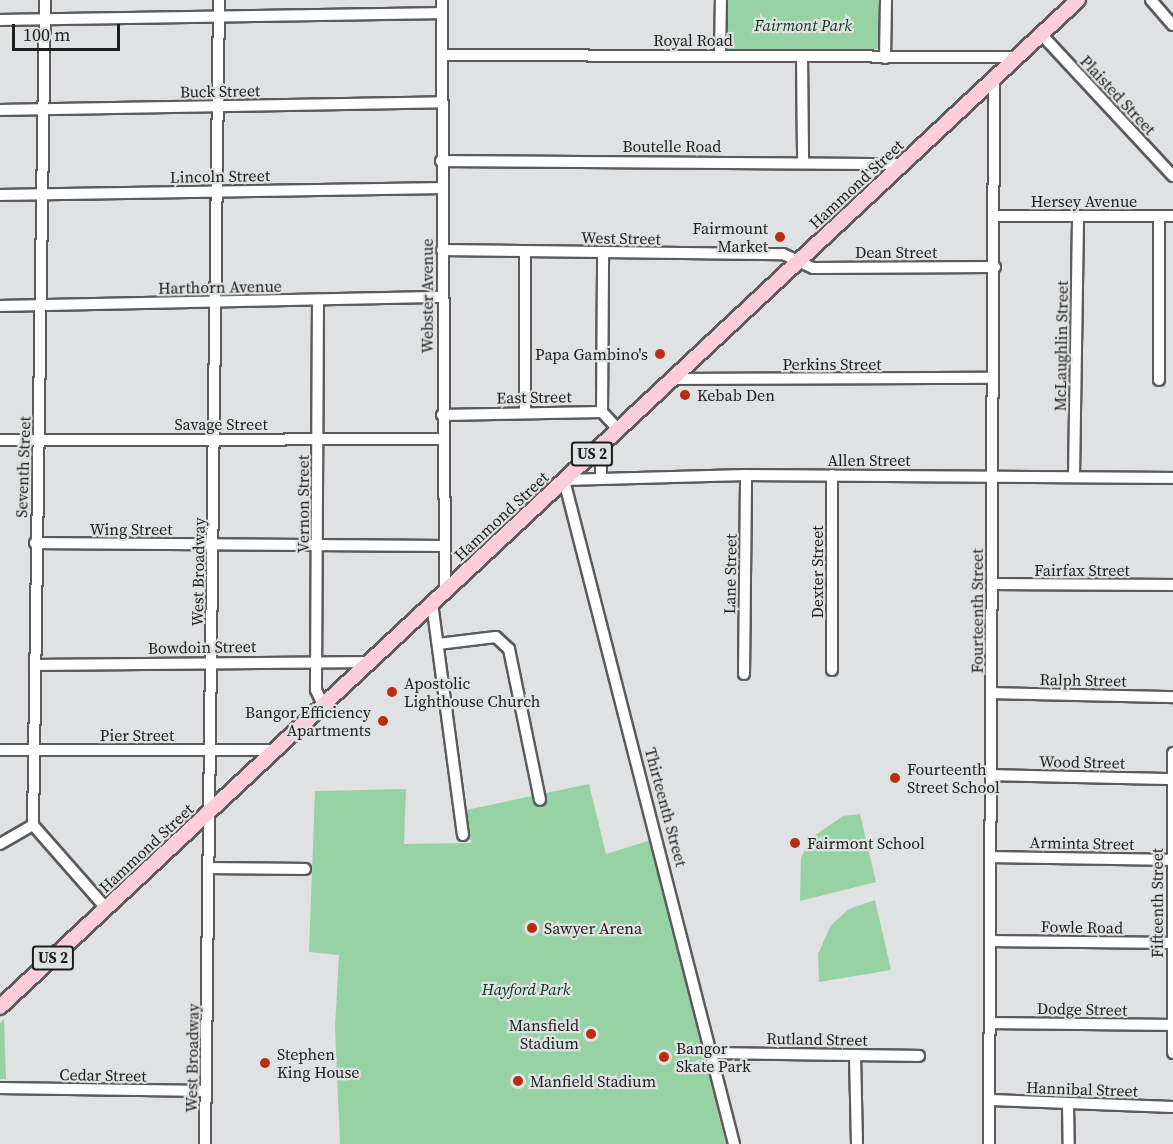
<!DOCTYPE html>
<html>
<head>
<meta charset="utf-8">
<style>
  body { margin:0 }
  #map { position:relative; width:1173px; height:1144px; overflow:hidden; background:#e0e1e2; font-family:"Source Serif 4",serif }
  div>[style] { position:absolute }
  .green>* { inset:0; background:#97d2a4; transform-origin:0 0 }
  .roads { filter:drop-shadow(2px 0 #5b5b5d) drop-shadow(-2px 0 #5b5b5d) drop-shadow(0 2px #5b5b5d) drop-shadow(0 -2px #5b5b5d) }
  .minor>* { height:10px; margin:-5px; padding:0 5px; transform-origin:5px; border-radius:5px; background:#fff }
  .major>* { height:14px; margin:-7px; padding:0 7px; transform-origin:7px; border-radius:7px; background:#fdcdda }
  .dots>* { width:16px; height:16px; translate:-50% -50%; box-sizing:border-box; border:3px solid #e0e1e2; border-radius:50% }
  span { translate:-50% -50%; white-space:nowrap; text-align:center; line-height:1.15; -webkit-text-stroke:4.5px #e0e1e2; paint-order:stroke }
  .shield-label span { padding:2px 4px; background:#e0e1e2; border:2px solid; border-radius:4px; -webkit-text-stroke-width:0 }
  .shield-label { font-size:15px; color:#1c1d1d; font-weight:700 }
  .park-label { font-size:16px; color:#003816; font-style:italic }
  .street-label { font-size:16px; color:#1c1d1d }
  .poi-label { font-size:16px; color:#1c1d1d }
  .right { translate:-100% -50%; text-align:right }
  .left { translate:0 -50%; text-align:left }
  .scale { position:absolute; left:12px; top:24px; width:108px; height:27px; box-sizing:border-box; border:3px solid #1c1d1d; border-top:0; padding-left:8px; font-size:18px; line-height:21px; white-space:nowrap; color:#1c1d1d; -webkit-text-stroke:4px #e0e1e2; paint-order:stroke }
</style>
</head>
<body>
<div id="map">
  <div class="green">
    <i style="left:727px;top:0;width:153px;height:49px"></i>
    <i style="clip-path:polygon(589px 784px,606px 854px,651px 840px,726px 1144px,340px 1144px,335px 1028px,339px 955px,309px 952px,315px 791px,406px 789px,404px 844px,471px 843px,466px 810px)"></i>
    <i style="clip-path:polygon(860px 814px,876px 882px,800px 901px,801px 858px,811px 838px,843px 816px)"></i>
    <i style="clip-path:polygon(875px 900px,891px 970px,819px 982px,818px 954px,831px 925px,849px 909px)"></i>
    <i style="clip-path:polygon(4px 1019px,6px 1079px,0 1079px,0 1023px)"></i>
  </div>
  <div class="roads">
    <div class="minor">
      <i style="left:45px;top:0;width:825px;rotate:90.83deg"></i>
      <i style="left:33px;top:825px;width:111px;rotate:48.7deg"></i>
      <i style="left:442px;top:0;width:591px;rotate:89.71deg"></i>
      <i style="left:1151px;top:0;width:33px;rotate:49deg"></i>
      <i style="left:0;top:20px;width:442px;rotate:-0.9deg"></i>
      <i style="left:1041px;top:34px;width:194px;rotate:47.1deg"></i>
      <i style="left:442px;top:55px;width:574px;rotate:0.2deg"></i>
      <i style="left:720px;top:55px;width:55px;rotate:-89deg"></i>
      <i style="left:802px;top:57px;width:104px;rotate:89.4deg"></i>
      <i style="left:885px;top:58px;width:58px;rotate:-89deg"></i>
      <i style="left:0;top:110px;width:441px;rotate:-1deg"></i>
      <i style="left:441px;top:161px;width:461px;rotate:0.4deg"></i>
      <i style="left:0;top:195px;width:441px;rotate:-0.9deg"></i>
      <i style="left:995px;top:216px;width:178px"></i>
      <i style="left:442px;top:250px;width:341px;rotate:0.7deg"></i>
      <i style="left:783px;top:254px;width:33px;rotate:25deg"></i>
      <i style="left:813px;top:268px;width:182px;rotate:-0.3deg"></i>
      <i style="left:525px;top:252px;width:160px;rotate:90deg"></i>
      <i style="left:318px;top:300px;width:390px;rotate:90.3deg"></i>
      <i style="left:316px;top:690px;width:17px;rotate:65deg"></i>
      <i style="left:0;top:306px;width:441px;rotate:-1.2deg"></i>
      <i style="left:672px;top:379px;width:321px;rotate:-0.2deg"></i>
      <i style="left:1159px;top:380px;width:164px;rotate:-90deg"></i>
      <i style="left:602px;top:412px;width:159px;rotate:-89.6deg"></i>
      <i style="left:442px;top:415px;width:160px;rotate:-1.1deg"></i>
      <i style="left:602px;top:412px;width:23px;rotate:47deg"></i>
      <i style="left:0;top:440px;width:442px;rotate:-0.1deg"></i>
      <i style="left:601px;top:475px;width:30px;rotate:-90deg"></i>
      <i style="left:1074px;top:476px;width:260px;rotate:-89.1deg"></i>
      <i style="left:35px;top:543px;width:407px;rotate:0.4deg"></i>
      <i style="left:992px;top:584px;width:181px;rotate:0.3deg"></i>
      <i style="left:432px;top:603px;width:234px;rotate:82.4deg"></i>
      <i style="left:438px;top:644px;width:58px;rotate:-6.9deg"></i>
      <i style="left:496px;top:637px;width:18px;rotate:43deg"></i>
      <i style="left:509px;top:649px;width:154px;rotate:78.4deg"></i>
      <i style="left:35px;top:665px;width:334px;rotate:-0.5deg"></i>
      <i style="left:832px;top:670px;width:195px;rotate:-90deg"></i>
      <i style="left:744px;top:674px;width:199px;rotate:-89.4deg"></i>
      <i style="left:992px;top:693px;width:181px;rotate:1.3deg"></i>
      <i style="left:0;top:750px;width:275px"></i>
      <i style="left:1173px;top:753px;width:300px;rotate:90deg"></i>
      <i style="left:991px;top:775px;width:182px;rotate:1.3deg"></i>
      <i style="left:0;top:844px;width:38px;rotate:-30deg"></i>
      <i style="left:992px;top:857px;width:181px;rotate:0.9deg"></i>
      <i style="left:211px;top:868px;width:94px;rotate:0.6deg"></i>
      <i style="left:991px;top:941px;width:181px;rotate:0.6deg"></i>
      <i style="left:991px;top:1023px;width:181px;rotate:0.6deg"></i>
      <i style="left:714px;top:1053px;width:205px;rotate:0.8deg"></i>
      <i style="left:855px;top:1055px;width:89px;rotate:88.7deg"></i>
      <i style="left:0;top:1088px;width:205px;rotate:0.8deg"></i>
      <i style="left:991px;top:1100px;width:182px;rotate:2.2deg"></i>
      <i style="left:1068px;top:1105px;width:39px;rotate:89deg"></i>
      <i style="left:205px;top:1144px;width:1144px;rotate:-89.3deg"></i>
      <i style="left:734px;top:1144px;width:685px;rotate:-104.36deg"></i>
      <i style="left:564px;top:480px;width:182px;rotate:-1.6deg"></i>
      <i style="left:746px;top:475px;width:427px;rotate:0.4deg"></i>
      <i style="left:989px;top:1144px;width:1066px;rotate:-89.73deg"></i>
    </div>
    <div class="major">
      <i style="left:0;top:1007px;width:1475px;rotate:-43.05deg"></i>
    </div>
  </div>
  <div class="dots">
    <i style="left:780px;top:237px;background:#b92e10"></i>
    <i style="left:660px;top:354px;background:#b92e10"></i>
    <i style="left:685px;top:395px;background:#b92e10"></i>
    <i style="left:392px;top:692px;background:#b92e10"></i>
    <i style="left:383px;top:721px;background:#b92e10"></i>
    <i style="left:895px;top:778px;background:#b92e10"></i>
    <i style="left:795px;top:843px;background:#b92e10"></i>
    <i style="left:532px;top:928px;background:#b92e10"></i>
    <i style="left:591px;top:1034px;background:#b92e10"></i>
    <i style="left:664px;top:1057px;background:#b92e10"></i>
    <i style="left:265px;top:1063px;background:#b92e10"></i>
    <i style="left:518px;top:1081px;background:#b92e10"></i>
  </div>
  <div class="shield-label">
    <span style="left:592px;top:454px">US 2</span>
    <span style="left:53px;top:958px">US 2</span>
  </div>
  <div class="park-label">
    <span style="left:803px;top:25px">Fairmont Park</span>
    <span style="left:526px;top:989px">Hayford Park</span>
  </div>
  <div class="street-label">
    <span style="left:693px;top:40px">Royal Road</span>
    <span style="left:220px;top:91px;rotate:-1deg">Buck Street</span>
    <span style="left:1118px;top:95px;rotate:47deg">Plaisted Street</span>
    <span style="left:672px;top:146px">Boutelle Road</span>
    <span style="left:220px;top:176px;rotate:-1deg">Lincoln Street</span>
    <span style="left:856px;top:184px;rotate:-43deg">Hammond Street</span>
    <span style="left:1084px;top:201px">Hersey Avenue</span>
    <span style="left:621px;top:238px;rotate:1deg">West Street</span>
    <span style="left:896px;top:252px">Dean Street</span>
    <span style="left:220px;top:287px;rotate:-1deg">Harthorn Avenue</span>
    <span style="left:427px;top:296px;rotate:-90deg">Webster Avenue</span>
    <span style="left:1061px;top:346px;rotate:-89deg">McLaughlin Street</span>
    <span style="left:832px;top:364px">Perkins Street</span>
    <span style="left:534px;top:397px;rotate:-1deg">East Street</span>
    <span style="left:221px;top:424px">Savage Street</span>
    <span style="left:869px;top:460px">Allen Street</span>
    <span style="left:23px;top:467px;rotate:-88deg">Seventh Street</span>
    <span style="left:303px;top:504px;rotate:-90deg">Vernon Street</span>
    <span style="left:501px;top:516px;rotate:-43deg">Hammond Street</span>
    <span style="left:131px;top:529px">Wing Street</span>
    <span style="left:1082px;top:570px">Fairfax Street</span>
    <span style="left:198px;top:572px;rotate:-89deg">West Broadway</span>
    <span style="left:817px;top:572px;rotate:-90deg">Dexter Street</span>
    <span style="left:730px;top:574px;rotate:-89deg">Lane Street</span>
    <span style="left:977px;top:611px;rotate:-90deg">Fourteenth Street</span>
    <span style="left:202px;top:647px;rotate:-1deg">Bowdoin Street</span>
    <span style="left:1083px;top:680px;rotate:1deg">Ralph Street</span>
    <span style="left:137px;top:735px">Pier Street</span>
    <span style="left:1082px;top:762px;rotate:1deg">Wood Street</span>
    <span style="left:666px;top:807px;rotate:75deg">Thirteenth Street</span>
    <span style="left:1082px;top:843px;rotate:1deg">Arminta Street</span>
    <span style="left:146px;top:848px;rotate:-43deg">Hammond Street</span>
    <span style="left:1157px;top:903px;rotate:-90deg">Fifteenth Street</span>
    <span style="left:1082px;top:927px;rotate:1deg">Fowle Road</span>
    <span style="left:1082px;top:1009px;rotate:1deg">Dodge Street</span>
    <span style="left:817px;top:1039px;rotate:1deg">Rutland Street</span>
    <span style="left:192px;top:1058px;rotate:-89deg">West Broadway</span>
    <span style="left:103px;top:1075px;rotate:1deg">Cedar Street</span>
    <span style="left:1082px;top:1089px;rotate:2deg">Hannibal Street</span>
  </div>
  <div class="poi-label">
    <span class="right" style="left:768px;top:237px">Fairmount<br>Market</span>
    <span class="right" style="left:648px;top:354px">Papa Gambino's</span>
    <span class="left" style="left:697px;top:395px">Kebab Den</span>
    <span class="left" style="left:404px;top:692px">Apostolic<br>Lighthouse Church</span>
    <span class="right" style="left:371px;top:721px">Bangor Efficiency<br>Apartments</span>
    <span class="left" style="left:907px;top:778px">Fourteenth<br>Street School</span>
    <span class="left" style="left:807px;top:843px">Fairmont School</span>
    <span class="left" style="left:544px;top:928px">Sawyer Arena</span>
    <span class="right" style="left:579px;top:1034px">Mansfield<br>Stadium</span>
    <span class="left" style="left:676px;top:1057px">Bangor<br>Skate Park</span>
    <span class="left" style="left:277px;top:1063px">Stephen<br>King House</span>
    <span class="left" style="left:530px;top:1081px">Manfield Stadium</span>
  </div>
  <div class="scale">100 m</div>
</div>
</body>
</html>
